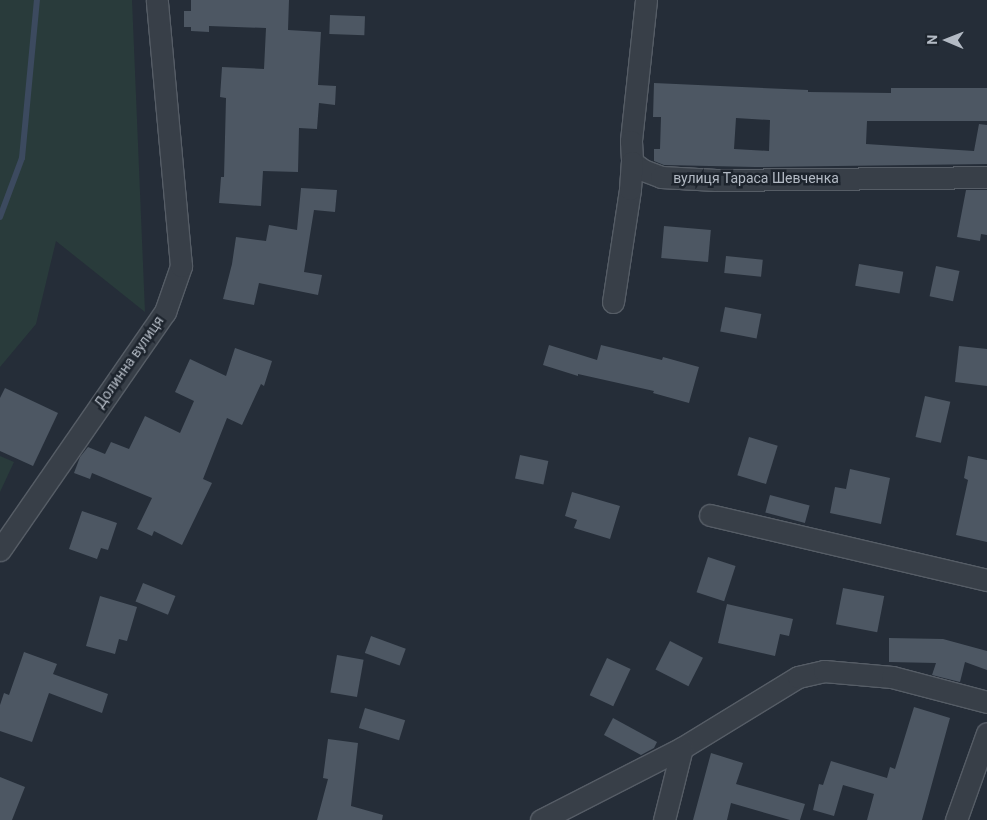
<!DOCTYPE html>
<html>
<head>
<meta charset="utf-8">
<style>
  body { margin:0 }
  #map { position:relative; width:987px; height:820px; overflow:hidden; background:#252d38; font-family:Roboto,sans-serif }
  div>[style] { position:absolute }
  .green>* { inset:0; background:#293b3b }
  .stream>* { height:6px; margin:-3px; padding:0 3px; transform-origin:3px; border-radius:3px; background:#3c4a5f }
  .building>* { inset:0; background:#4d5763; transform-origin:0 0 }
  .roads { filter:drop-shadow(1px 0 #565d66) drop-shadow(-1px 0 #565d66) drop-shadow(0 1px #565d66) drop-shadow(0 -1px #565d66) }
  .minor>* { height:21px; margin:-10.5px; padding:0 10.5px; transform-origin:10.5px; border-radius:10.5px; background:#383f48 }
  span { translate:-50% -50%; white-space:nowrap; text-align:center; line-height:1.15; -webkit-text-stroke:5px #1d242d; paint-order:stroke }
  .street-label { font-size:14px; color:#b3bac4 }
  .north { position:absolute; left:922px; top:15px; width:50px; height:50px; -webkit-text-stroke:4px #1d242d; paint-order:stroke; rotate:271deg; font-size:14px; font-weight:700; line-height:20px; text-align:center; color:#b3bac4 }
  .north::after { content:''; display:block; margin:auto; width:18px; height:22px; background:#b3bac4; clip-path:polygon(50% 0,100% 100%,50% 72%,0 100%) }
</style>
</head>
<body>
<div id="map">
  <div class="green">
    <i style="clip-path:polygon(0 0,132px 0,145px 312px,56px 241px,36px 324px,0 367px)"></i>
    <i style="clip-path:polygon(0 456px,14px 462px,0 492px)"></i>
  </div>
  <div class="stream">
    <i style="left:0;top:217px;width:63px;rotate:-69.6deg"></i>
    <i style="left:22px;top:158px;width:159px;rotate:-84.6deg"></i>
  </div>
  <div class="building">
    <i style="clip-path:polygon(191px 0,289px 0,288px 30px,321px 32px,318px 85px,336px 86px,335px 105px,319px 103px,317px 129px,299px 128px,298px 172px,263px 171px,261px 206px,219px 203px,221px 177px,224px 177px,226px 98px,220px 97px,222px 67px,264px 69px,266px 28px,209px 26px,209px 32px,191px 31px,191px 27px,184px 27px,184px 11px,191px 11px)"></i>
    <i style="left:330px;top:15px;width:35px;height:19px;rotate:2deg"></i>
    <i style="clip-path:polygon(evenodd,654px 83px,808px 90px,808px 92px,891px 93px,891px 88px,987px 88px,987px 121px,867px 121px,866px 144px,974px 151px,979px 124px,987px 125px,987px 164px,755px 167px,664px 165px,654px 161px,654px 149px,660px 149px,661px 117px,653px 117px,654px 83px,736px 118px,770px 120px,769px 151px,734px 149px,736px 118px)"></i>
    <i style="clip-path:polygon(301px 188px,337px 190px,335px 212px,314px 210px,304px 272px,322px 275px,318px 295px,259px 283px,254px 305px,223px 299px,232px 264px,236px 237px,266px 241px,269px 225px,297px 230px)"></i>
    <i style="clip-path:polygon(966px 190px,987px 190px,987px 235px,981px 234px,980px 241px,957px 237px)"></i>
    <i style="left:664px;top:226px;width:47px;height:32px;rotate:5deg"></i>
    <i style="left:726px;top:256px;width:37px;height:17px;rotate:6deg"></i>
    <i style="left:859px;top:264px;width:45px;height:22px;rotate:10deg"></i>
    <i style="left:936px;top:266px;width:24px;height:31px;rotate:12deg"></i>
    <i style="left:725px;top:307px;width:37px;height:25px;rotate:11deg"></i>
    <i style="clip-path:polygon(549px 345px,597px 360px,601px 345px,662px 360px,663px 357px,699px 367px,689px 403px,653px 393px,654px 391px,578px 374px,578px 376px,543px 365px)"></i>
    <i style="clip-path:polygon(959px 346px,987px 349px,987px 386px,955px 382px)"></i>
    <i style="clip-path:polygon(235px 348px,272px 361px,264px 386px,261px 384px,242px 425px,227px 418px,203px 479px,212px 483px,182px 545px,154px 531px,152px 536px,137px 529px,152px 498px,92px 473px,90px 479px,74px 473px,80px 457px,88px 447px,105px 454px,111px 442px,129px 449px,145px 416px,180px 433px,194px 401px,175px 392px,190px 359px,226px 376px)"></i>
    <i style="clip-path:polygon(5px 388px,58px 413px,33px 466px,0 451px,0 398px)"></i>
    <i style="left:925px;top:396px;width:26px;height:42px;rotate:13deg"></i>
    <i style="left:749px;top:437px;width:30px;height:40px;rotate:17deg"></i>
    <i style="left:520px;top:455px;width:29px;height:24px;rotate:12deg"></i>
    <i style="clip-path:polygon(968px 456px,987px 460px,987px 542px,956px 535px,968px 480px,964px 478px)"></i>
    <i style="clip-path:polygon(850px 469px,890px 478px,881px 524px,830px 513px,835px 487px,846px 489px)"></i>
    <i style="clip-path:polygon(572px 492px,620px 506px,610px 539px,574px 528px,577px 520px,565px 516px)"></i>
    <i style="left:770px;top:495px;width:41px;height:18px;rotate:15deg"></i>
    <i style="clip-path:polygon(82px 511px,117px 523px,108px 550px,101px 548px,97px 559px,69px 549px)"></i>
    <i style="left:708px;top:557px;width:29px;height:37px;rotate:18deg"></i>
    <i style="left:143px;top:583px;width:35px;height:20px;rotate:22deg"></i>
    <i style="left:843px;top:588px;width:42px;height:37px;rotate:11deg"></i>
    <i style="clip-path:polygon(100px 596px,137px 607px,127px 641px,119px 639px,115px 654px,86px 646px)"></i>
    <i style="clip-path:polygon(727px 604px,793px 619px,789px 636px,780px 634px,775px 656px,718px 643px)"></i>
    <i style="left:371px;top:636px;width:37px;height:18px;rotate:20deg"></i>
    <i style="clip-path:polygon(889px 638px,943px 639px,987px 651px,987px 670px,965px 662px,960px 682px,932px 675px,936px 663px,889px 662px)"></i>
    <i style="left:670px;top:641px;width:37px;height:32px;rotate:27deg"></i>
    <i style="clip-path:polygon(24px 652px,57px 664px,53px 674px,108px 694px,102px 713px,49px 693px,32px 742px,0 731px,0 705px,4px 693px,9px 695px)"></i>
    <i style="left:337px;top:655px;width:27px;height:38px;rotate:10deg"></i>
    <i style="left:607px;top:658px;width:26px;height:41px;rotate:25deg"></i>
    <i style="clip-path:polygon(914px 707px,950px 718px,922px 820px,867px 820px,874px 794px,843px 785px,834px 816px,813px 810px,819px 784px,823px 785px,831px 761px,887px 778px,890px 767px,895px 769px)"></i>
    <i style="left:365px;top:708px;width:42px;height:21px;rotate:17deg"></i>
    <i style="clip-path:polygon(613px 718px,657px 742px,654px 748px,641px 755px,604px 735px)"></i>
    <i style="clip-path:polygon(328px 739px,358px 743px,351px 806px,383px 815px,382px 820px,317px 820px,328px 779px,323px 778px)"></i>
    <i style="clip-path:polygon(711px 753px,743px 763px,736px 784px,805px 804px,800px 820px,790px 820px,731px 803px,727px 820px,693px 820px)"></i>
    <i style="clip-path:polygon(0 777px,25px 787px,12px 820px,0 820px)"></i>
  </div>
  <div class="roads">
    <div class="minor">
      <i style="left:646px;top:0;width:142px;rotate:96.1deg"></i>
      <i style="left:631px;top:141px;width:21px;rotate:87deg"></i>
      <i style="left:632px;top:162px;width:14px;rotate:36deg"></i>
      <i style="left:643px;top:170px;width:19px;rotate:21deg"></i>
      <i style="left:661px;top:177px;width:55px;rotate:3.1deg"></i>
      <i style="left:716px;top:180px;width:271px;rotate:-0.6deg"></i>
      <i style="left:613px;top:302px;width:114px;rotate:-81.4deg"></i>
      <i style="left:630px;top:189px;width:27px;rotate:-86deg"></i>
      <i style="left:710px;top:515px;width:285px;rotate:13.2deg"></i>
      <i style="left:0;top:550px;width:290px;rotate:-55.3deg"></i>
      <i style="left:165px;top:312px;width:49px;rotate:-70.8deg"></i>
      <i style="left:181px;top:266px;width:267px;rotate:-95.2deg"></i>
      <i style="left:541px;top:820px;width:158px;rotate:-27.1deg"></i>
      <i style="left:682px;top:748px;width:136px;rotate:-31.5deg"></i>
      <i style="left:798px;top:677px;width:27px;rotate:-13deg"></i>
      <i style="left:824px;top:671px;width:68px;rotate:5deg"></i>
      <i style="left:892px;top:677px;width:98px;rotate:14.7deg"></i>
      <i style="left:664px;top:820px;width:74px;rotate:-76deg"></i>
      <i style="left:956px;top:820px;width:92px;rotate:-70.4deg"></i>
    </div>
  </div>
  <div class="street-label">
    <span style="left:756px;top:178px">вулиця Тараса Шевченка</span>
    <span style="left:129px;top:362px;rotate:-55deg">Долинна вулиця</span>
  </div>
  <div class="north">N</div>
</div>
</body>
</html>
